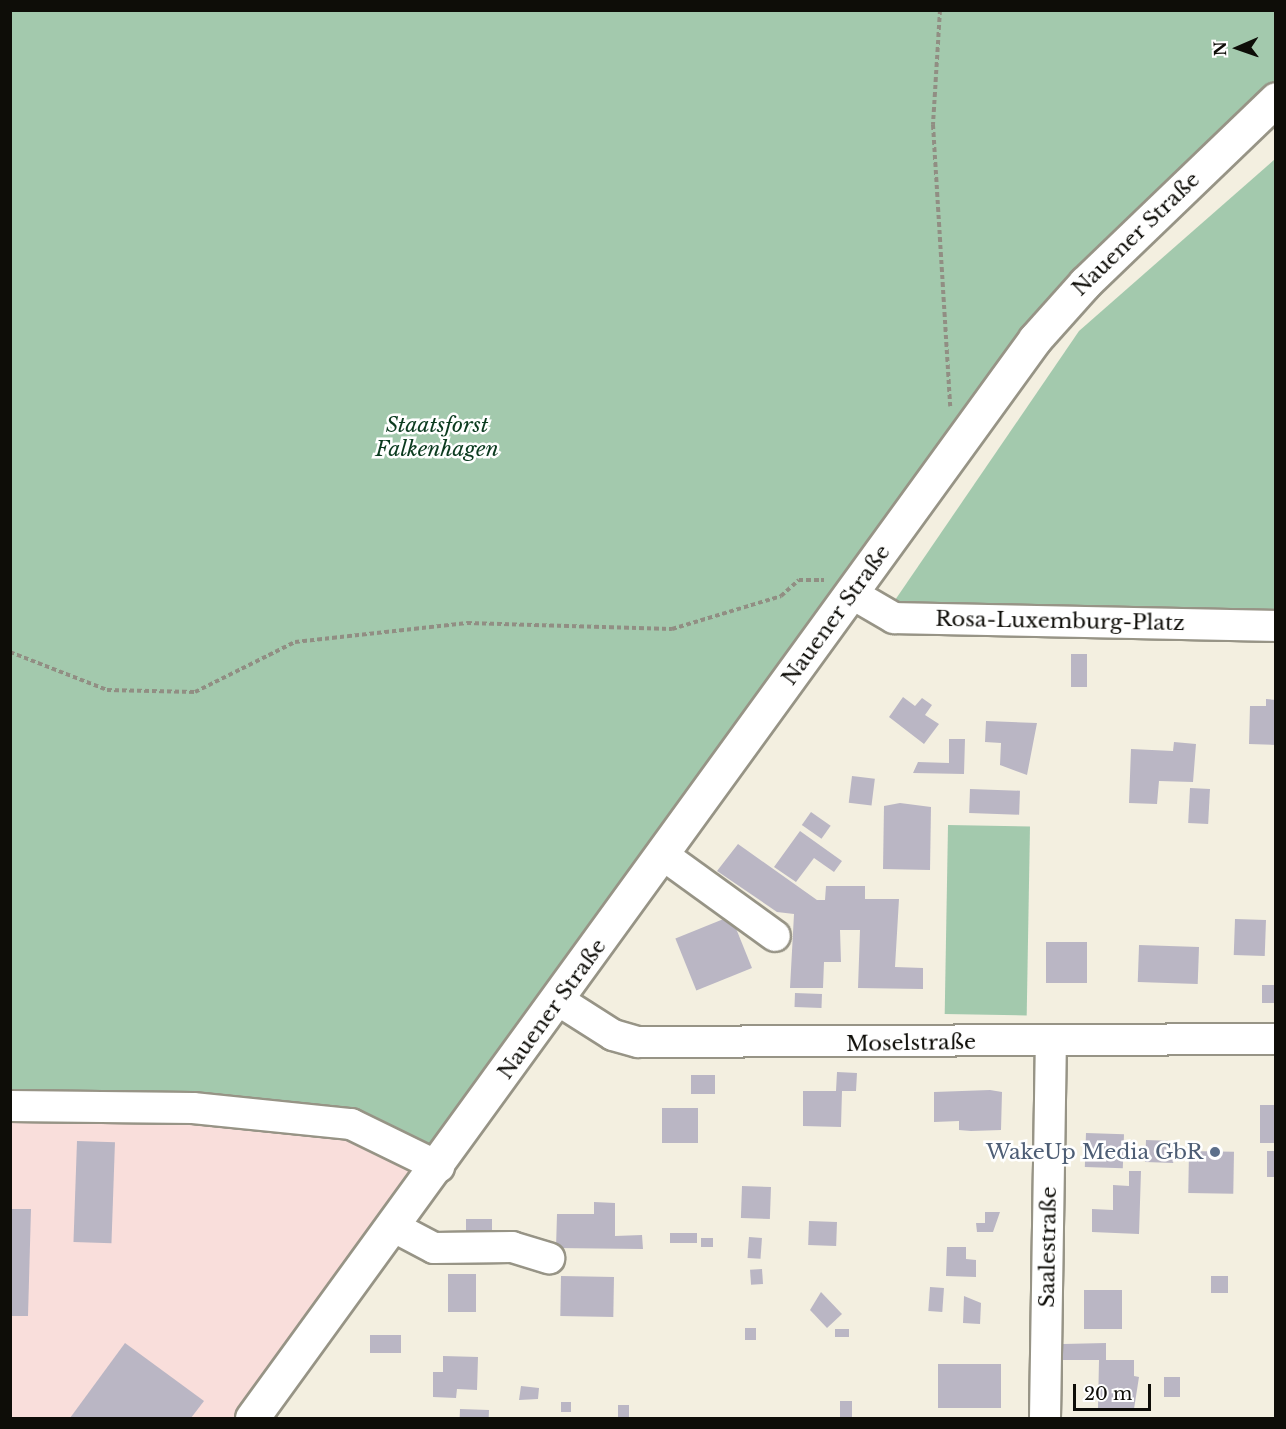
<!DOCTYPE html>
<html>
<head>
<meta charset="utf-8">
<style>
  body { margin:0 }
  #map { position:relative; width:1286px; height:1429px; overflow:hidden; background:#f3efe0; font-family:"Libre Baskerville",serif }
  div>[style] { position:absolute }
  .commercial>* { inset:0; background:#f9dedb }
  .green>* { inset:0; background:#a3c9ad; transform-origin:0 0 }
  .building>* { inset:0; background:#bab6c4; transform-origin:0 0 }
  .path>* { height:4px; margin-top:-2px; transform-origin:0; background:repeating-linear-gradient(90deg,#918e83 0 4.5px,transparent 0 7.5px) }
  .roads { filter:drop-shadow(2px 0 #979486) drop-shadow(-2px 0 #979486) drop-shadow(0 2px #979486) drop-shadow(0 -2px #979486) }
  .minor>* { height:30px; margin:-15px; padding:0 15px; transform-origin:15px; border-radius:15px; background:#fff }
  .major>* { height:33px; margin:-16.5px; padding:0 16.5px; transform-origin:16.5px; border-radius:16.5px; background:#fff }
  .dots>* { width:16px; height:16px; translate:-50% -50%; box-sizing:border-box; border:3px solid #fff; border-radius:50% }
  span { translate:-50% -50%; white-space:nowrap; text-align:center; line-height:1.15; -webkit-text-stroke:5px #fff; paint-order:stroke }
  .street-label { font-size:21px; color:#0e0d08 }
  .park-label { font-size:21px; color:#0b3b1f; font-style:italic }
  .service-label { font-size:21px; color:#4e5e75 }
  .right { translate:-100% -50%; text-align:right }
  .frame { position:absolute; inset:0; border:12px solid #0e0d08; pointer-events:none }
  .north { position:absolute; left:1208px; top:18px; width:60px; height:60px; -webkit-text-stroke:4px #fff; paint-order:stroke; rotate:268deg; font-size:16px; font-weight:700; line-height:24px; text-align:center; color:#0e0d08 }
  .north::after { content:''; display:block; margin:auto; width:21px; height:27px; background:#0e0d08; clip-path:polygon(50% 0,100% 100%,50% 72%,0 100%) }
  .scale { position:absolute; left:1073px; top:1384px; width:78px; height:27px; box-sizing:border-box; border:3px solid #0e0d08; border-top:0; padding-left:8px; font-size:18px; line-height:21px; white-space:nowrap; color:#0e0d08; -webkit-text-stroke:4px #fff; paint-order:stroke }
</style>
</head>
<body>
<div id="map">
  <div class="commercial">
    <i style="clip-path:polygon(11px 1106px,351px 1124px,439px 1167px,264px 1418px,11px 1418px)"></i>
  </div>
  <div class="green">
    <i style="clip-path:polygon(11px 11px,1275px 11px,1275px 99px,1085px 283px,439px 1167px,351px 1124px,11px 1106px)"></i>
    <i style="clip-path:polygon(1275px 159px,1275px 617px,891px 606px,1079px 331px)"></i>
    <i style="left:948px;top:825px;width:82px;height:189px;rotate:1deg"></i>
  </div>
  <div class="building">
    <i style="left:1071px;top:654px;width:16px;height:33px"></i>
    <i style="clip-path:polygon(903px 697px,915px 706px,922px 698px,932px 705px,925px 715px,939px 724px,924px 744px,889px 717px)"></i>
    <i style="clip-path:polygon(1266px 699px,1276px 700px,1276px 745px,1249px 744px,1250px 706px,1266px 706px)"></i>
    <i style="clip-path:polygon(986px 721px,1037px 723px,1027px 775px,1000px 765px,1001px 743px,985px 742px)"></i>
    <i style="clip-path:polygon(949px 739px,965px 739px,964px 774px,913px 773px,918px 762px,949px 763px)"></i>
    <i style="clip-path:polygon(1174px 742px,1196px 744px,1193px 782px,1159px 781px,1157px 804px,1129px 803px,1131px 749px,1173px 751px)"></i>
    <i style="left:852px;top:776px;width:23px;height:27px;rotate:7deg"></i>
    <i style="left:1190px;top:788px;width:20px;height:35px;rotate:3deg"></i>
    <i style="left:970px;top:789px;width:50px;height:24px;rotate:2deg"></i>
    <i style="clip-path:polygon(900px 803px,931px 807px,930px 870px,883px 869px,884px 806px)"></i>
    <i style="left:811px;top:812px;width:24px;height:16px;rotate:35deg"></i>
    <i style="clip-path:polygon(800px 831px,842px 861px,834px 872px,814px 858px,796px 882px,774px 867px)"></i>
    <i style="clip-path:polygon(738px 844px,817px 900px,825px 900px,826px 886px,865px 886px,865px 899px,899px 899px,895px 967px,923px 968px,923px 989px,858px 988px,860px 930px,840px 930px,841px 962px,824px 962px,823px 988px,790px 988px,794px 914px,777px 912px,717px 871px)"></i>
    <i style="left:731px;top:916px;width:56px;height:60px;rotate:68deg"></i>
    <i style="left:1235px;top:919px;width:31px;height:36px;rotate:2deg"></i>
    <i style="left:1046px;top:942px;width:41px;height:41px"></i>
    <i style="left:1199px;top:947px;width:37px;height:60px;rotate:92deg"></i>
    <i style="left:1262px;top:985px;width:14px;height:18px"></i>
    <i style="left:795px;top:993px;width:27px;height:14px;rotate:2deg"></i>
    <i style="clip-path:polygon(837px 1072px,857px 1073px,856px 1091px,842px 1091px,841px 1127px,803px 1126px,803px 1091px,836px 1091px)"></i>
    <i style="left:691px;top:1075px;width:24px;height:19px"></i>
    <i style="clip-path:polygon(990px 1090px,1002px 1092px,1001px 1130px,971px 1131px,959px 1130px,959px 1121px,934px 1122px,934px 1092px)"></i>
    <i style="left:1260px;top:1105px;width:16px;height:38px"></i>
    <i style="left:662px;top:1108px;width:36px;height:35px"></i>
    <i style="left:1086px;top:1133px;width:38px;height:34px;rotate:2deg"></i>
    <i style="left:1146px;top:1140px;width:28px;height:22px;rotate:2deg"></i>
    <i style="left:77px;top:1141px;width:38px;height:101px;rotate:2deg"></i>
    <i style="left:1189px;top:1151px;width:45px;height:42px;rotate:1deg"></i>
    <i style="left:1267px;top:1151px;width:9px;height:26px"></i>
    <i style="clip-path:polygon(1129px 1171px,1141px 1171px,1139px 1234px,1092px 1232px,1092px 1209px,1113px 1210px,1113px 1185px,1129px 1186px)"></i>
    <i style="left:742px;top:1186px;width:29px;height:32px;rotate:2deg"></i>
    <i style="clip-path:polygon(594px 1202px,615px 1203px,615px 1236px,642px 1235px,643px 1249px,556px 1248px,557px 1214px,594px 1214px)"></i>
    <i style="clip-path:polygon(10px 1209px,31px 1209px,28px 1316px,10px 1316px)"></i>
    <i style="clip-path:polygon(985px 1212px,1000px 1212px,993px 1232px,977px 1232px,976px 1223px,985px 1223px)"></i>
    <i style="left:466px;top:1219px;width:26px;height:17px"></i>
    <i style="left:809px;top:1221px;width:28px;height:24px;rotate:2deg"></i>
    <i style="left:697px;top:1233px;width:10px;height:27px;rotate:90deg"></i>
    <i style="left:749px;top:1237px;width:13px;height:21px;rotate:4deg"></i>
    <i style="left:701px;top:1238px;width:12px;height:9px"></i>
    <i style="clip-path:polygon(947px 1247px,966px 1247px,966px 1259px,976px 1260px,976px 1277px,946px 1276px)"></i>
    <i style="left:762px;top:1269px;width:15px;height:12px;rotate:86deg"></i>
    <i style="left:448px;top:1274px;width:28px;height:38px"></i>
    <i style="left:561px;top:1276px;width:53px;height:40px;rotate:1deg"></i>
    <i style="left:1211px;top:1276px;width:17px;height:17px"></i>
    <i style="left:930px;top:1287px;width:14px;height:24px;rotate:4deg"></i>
    <i style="left:1084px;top:1290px;width:38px;height:39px"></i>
    <i style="clip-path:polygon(821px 1292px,842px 1314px,827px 1328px,810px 1310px)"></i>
    <i style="clip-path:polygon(964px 1296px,981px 1303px,980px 1324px,963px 1323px)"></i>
    <i style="left:745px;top:1328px;width:11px;height:12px"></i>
    <i style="left:849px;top:1329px;width:8px;height:14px;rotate:90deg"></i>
    <i style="left:370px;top:1335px;width:31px;height:18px"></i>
    <i style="clip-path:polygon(125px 1343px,204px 1401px,191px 1418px,70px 1418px)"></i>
    <i style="clip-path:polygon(1106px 1343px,1106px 1360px,1134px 1360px,1134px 1376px,1139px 1377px,1134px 1409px,1098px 1408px,1099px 1360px,1063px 1360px,1063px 1344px)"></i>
    <i style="clip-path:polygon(443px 1356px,478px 1357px,477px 1390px,457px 1389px,456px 1398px,433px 1397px,433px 1372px,443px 1372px)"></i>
    <i style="left:938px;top:1364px;width:63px;height:44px"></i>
    <i style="left:1164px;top:1377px;width:16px;height:20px"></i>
    <i style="clip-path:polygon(521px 1386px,539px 1388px,538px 1399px,519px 1400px)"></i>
    <i style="left:840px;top:1401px;width:12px;height:17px"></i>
    <i style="left:571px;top:1402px;width:10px;height:10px;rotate:90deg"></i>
    <i style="left:618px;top:1405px;width:11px;height:13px"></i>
    <i style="left:460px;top:1409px;width:29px;height:9px;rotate:2deg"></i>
  </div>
  <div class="path">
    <i style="left:940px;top:10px;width:115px;rotate:93.5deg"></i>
    <i style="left:933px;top:125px;width:282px;rotate:86.5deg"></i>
    <i style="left:10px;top:652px;width:104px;rotate:21.4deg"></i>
    <i style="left:107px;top:690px;width:88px;rotate:1.3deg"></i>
    <i style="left:195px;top:692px;width:112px;rotate:-26.6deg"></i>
    <i style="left:295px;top:642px;width:173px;rotate:-6.3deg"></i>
    <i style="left:467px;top:623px;width:205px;rotate:1.7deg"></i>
    <i style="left:672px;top:629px;width:114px;rotate:-16.8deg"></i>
    <i style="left:781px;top:596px;width:24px;rotate:-42deg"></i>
    <i style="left:799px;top:580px;width:25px"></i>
  </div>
  <div class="roads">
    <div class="minor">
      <i style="left:851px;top:593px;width:50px;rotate:30.2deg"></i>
      <i style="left:894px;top:618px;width:382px;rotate:1.2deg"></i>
      <i style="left:663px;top:855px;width:138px;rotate:35.9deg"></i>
      <i style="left:558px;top:1000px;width:65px;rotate:32.5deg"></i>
      <i style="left:613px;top:1035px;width:26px;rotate:16deg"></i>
      <i style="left:638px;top:1042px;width:638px;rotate:-0.27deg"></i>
      <i style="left:10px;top:1106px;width:183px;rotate:0.6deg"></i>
      <i style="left:193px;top:1108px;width:159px;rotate:5.8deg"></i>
      <i style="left:351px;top:1124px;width:98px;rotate:26deg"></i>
      <i style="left:394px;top:1227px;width:45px;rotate:27.7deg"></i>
      <i style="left:434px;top:1248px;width:78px;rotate:-0.7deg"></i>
      <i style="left:512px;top:1247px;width:39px;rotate:17deg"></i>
      <i style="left:1045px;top:1418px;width:378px;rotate:-89.1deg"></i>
    </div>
    <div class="major">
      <i style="left:252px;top:1418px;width:1333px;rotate:-54.03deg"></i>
      <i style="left:1035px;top:339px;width:75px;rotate:-48.2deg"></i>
      <i style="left:1085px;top:283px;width:265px;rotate:-43.9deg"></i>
    </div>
  </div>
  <div class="dots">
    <i style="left:1215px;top:1152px;background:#5c6f8a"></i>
  </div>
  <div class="street-label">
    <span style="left:1136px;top:234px;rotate:-44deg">Nauener Straße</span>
    <span style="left:836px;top:615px;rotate:-54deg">Nauener Straße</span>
    <span style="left:1060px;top:621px;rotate:1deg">Rosa-Luxemburg-Platz</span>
    <span style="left:552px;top:1009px;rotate:-54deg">Nauener Straße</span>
    <span style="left:911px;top:1043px;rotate:-1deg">Moselstraße</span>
    <span style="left:1048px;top:1247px;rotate:-89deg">Saalestraße</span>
  </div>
  <div class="park-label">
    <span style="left:437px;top:437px">Staatsforst<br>Falkenhagen</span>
  </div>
  <div class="service-label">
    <span class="right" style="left:1203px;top:1152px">WakeUp Media GbR</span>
  </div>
  <div class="frame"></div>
  <div class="north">N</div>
  <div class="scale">20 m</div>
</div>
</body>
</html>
